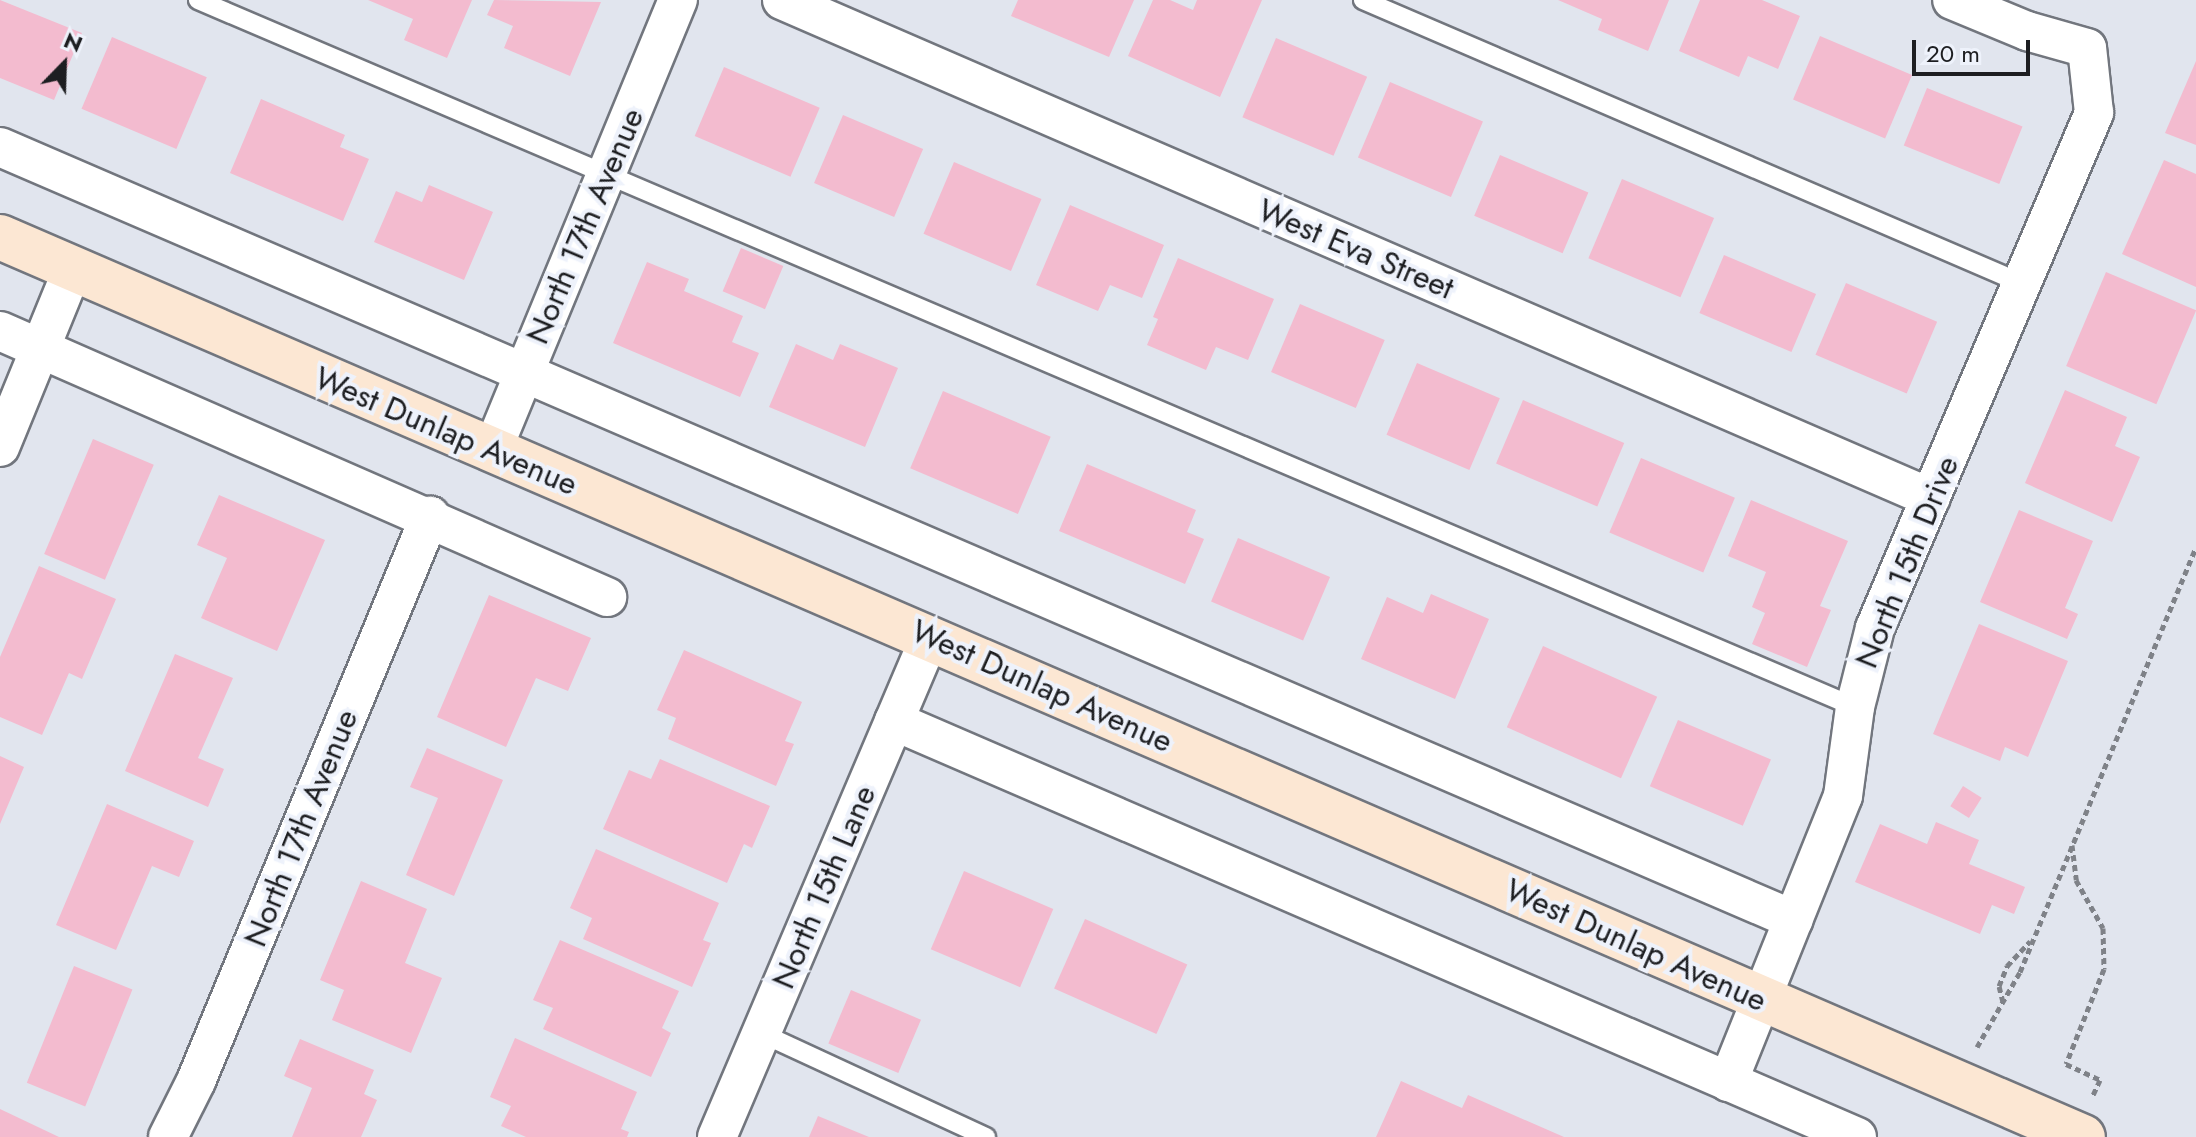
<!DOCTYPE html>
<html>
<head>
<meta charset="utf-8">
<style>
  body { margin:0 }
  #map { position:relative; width:2196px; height:1137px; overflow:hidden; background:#e1e5ee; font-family:Jost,sans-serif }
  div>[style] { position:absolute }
  .building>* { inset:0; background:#f3bbcf; transform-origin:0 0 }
  .path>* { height:5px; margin-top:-2.5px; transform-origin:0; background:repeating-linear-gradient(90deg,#7f8288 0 6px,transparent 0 10px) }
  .roads { filter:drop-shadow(2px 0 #72767e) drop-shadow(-2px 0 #72767e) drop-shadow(0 2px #72767e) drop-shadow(0 -2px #72767e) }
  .lane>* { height:18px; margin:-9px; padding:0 9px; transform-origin:9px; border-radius:9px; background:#fff }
  .street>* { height:38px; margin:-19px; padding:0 19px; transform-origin:19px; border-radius:19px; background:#fff }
  .secondary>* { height:44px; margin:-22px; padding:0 22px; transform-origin:22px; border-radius:22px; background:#fce7d3 }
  span { translate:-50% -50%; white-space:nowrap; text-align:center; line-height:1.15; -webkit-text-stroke:8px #eef2fb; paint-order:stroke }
  .street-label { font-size:32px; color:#1d1e21 }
  .north { position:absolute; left:24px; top:24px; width:80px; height:80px; -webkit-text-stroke:6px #eef2fb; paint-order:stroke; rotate:23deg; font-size:22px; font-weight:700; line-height:32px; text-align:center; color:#1d1e21 }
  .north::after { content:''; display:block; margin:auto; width:28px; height:36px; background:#1d1e21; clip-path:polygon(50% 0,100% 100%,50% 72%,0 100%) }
  .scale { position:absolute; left:1912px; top:40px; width:118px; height:36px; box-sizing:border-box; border:4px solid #1d1e21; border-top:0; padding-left:10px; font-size:24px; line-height:28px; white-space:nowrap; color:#1d1e21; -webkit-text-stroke:6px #eef2fb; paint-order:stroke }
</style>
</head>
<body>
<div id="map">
  <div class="building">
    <i style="clip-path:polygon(0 0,82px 33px,54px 100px,0 78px)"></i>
    <i style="clip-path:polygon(368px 0,472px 0,447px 58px,404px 40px,413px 19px)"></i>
    <i style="clip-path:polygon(494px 0,601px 2px,570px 76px,504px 48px,513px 26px,487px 15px)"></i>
    <i style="clip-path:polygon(1018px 0,1134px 0,1109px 57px,1011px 16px)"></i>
    <i style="clip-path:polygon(1153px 0,1170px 0,1193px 10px,1197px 0,1262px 0,1220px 97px,1128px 56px)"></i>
    <i style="clip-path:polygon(1558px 0,1669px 0,1648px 51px,1598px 30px,1602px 19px)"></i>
    <i style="clip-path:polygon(1700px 0,1762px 0,1800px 16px,1778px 69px,1748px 56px,1739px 77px,1679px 51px)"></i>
    <i style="left:1820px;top:36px;width:100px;height:69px;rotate:23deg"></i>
    <i style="left:112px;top:37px;width:103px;height:78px;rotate:23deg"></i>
    <i style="left:1276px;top:38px;width:99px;height:86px;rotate:23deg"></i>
    <i style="clip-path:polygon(2196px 61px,2196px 145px,2165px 133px)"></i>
    <i style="left:724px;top:67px;width:104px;height:75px;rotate:23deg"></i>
    <i style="left:1390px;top:82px;width:101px;height:82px;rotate:23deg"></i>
    <i style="left:1927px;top:88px;width:103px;height:62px;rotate:22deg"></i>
    <i style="clip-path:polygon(261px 99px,345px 135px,340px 147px,369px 159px,343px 221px,230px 173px)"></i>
    <i style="left:843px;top:115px;width:87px;height:74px;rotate:23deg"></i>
    <i style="left:1500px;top:155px;width:96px;height:66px;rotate:23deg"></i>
    <i style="clip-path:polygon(2164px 160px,2196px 174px,2196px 287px,2122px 254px)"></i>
    <i style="left:954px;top:162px;width:95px;height:78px;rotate:23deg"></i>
    <i style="left:1622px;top:179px;width:100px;height:86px;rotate:23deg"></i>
    <i style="clip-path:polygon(429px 185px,493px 212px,464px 280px,374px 242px,396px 191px,422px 202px)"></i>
    <i style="clip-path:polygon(1070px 205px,1164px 245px,1142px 298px,1110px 285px,1098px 311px,1036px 285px)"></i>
    <i style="left:741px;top:248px;width:46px;height:47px;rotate:23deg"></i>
    <i style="left:1724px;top:255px;width:100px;height:63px;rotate:23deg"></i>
    <i style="clip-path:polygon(1178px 258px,1274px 299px,1248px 360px,1216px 347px,1206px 370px,1147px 345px,1158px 319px,1153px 317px)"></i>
    <i style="clip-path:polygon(647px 262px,689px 279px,684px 291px,743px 316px,732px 342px,759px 353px,740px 397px,613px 343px)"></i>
    <i style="left:2106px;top:272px;width:98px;height:102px;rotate:23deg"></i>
    <i style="left:1846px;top:283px;width:99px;height:78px;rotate:23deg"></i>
    <i style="left:1300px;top:304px;width:92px;height:74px;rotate:23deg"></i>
    <i style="clip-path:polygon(796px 344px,833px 360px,840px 344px,898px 368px,865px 447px,769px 407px)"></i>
    <i style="left:1417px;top:363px;width:90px;height:78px;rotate:23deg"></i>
    <i style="clip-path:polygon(2065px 390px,2127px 417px,2115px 446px,2140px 457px,2112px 522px,2025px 483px)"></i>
    <i style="left:943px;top:391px;width:117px;height:84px;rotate:23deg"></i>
    <i style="left:1523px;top:400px;width:110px;height:69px;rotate:23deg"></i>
    <i style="left:93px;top:439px;width:66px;height:125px;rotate:23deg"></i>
    <i style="left:1641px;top:458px;width:102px;height:81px;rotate:23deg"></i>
    <i style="clip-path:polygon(1087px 464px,1196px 510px,1187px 532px,1204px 539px,1185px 584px,1059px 531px)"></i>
    <i style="clip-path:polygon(219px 495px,325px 540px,277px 651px,201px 618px,227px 558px,197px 545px)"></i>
    <i style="clip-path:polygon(1751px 500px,1848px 541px,1820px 606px,1831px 610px,1807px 667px,1752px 644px,1765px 613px,1752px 607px,1766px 572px,1728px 556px)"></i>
    <i style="clip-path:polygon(2019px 510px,2093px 541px,2065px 608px,2078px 614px,2067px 639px,1980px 602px)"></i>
    <i style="left:1238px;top:538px;width:100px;height:69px;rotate:23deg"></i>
    <i style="clip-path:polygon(39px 566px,116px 599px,82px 679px,69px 673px,42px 735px,0 717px,0 657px)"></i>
    <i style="clip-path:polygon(1431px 594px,1489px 619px,1455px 699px,1361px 659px,1387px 597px,1423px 613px)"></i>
    <i style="clip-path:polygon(489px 595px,591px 638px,568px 691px,536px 678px,506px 747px,437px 717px)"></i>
    <i style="clip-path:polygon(1979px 624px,2068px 661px,2028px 757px,2005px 747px,2000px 761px,1933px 734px)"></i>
    <i style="left:1543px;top:646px;width:125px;height:89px;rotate:24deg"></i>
    <i style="clip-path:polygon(684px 650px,802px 702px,785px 741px,794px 744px,776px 786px,668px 739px,676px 718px,657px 710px)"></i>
    <i style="clip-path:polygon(175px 654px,233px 678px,198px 758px,224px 769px,208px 807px,125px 771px)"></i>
    <i style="left:1678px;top:720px;width:101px;height:72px;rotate:23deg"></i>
    <i style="clip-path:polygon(427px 748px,503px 780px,454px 896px,406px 875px,438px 798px,410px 787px)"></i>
    <i style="clip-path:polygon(0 756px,24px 767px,0 824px)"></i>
    <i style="clip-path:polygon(660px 759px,770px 806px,752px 848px,744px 844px,727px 883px,603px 829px,629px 770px,651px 779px)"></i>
    <i style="left:1963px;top:786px;width:22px;height:24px;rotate:32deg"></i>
    <i style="clip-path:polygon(107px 804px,194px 841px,179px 877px,152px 866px,116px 950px,56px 925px)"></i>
    <i style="clip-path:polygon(1936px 822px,1979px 840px,1969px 864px,2025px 887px,2014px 914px,1992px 905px,1980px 934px,1855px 882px,1880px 824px,1927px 844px)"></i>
    <i style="clip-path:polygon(596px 849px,719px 903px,703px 940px,711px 943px,692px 987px,583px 939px,592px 918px,570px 908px)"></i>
    <i style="left:964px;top:871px;width:97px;height:85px;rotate:23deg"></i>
    <i style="clip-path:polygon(361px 881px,427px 909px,405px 963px,442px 978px,411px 1053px,332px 1020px,344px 990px,320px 980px)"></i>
    <i style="left:1085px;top:919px;width:112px;height:76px;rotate:24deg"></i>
    <i style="clip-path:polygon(560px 940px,679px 991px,662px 1028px,671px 1033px,651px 1077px,543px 1029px,553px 1008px,533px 1000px)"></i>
    <i style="left:74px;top:966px;width:63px;height:126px;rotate:22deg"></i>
    <i style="left:851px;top:990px;width:76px;height:58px;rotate:23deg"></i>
    <i style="clip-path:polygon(515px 1038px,637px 1092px,621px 1129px,629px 1132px,627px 1137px,526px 1137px,501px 1126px,511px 1106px,490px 1097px)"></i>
    <i style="clip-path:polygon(300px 1039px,374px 1070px,364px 1094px,377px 1100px,361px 1137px,292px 1137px,312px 1088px,284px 1076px)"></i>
    <i style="clip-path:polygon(1401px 1081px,1462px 1108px,1468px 1095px,1564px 1137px,1376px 1137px)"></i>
    <i style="clip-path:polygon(0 1109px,59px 1137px,0 1137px)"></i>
    <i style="clip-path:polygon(818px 1116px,869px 1137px,809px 1137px)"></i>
  </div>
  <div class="path">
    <i style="left:2072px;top:845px;width:35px;rotate:83deg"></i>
    <i style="left:2076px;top:880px;width:55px;rotate:60.6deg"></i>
    <i style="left:2103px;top:928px;width:41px;rotate:88.6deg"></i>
    <i style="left:2104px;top:969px;width:102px;rotate:111.8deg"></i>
    <i style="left:2066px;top:1064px;width:38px;rotate:25deg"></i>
    <i style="left:2100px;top:1080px;width:19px;rotate:115deg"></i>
    <i style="left:2003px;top:1002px;width:16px;rotate:-104deg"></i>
    <i style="left:1999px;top:986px;width:22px;rotate:-68deg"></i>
    <i style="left:2007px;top:966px;width:34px;rotate:-47deg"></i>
    <i style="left:1977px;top:1047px;width:86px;rotate:-60.2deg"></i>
    <i style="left:2020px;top:972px;width:459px;rotate:-67.5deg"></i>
  </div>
  <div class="roads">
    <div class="lane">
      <i style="left:198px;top:0;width:1802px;rotate:23.11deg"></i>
      <i style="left:1363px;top:0;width:716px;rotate:23.27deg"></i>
      <i style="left:761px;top:1033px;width:248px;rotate:24.8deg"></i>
    </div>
    <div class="street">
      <i style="left:782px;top:0;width:1252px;rotate:23.43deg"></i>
      <i style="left:0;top:147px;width:1953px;rotate:23.31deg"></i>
      <i style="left:0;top:331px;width:663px;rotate:23.66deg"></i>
      <i style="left:0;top:447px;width:193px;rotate:-67.8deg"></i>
      <i style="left:492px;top:451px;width:488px;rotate:-67.6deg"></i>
      <i style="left:894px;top:721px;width:1049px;rotate:23.36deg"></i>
      <i style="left:1728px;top:1082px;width:308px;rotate:-68.1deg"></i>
      <i style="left:1843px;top:796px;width:90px;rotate:-82.3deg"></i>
      <i style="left:1855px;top:707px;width:81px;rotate:-75.8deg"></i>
      <i style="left:1875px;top:628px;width:560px;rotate:-66.96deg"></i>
      <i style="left:2094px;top:113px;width:65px;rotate:-96.1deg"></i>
      <i style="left:2087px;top:48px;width:62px;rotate:-164.2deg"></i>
      <i style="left:2027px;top:31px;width:81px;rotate:-157.5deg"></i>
      <i style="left:168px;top:1137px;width:63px;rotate:-63.4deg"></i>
      <i style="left:196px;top:1081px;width:612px;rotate:-67.5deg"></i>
      <i style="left:717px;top:1137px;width:543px;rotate:-66.93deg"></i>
    </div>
    <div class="secondary">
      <i style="left:0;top:237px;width:2269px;rotate:23.37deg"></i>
    </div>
  </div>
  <div class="street-label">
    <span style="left:585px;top:226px;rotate:-67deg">North 17th Avenue</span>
    <span style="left:1356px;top:249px;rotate:23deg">West Eva Street</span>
    <span style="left:446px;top:431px;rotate:23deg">West Dunlap Avenue</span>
    <span style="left:1907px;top:562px;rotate:-68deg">North 15th Drive</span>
    <span style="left:1042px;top:686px;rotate:24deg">West Dunlap Avenue</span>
    <span style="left:301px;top:828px;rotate:-68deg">North 17th Avenue</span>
    <span style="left:824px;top:887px;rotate:-67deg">North 15th Lane</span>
    <span style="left:1636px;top:945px;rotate:24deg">West Dunlap Avenue</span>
  </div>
  <div class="north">N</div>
  <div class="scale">20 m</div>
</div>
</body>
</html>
